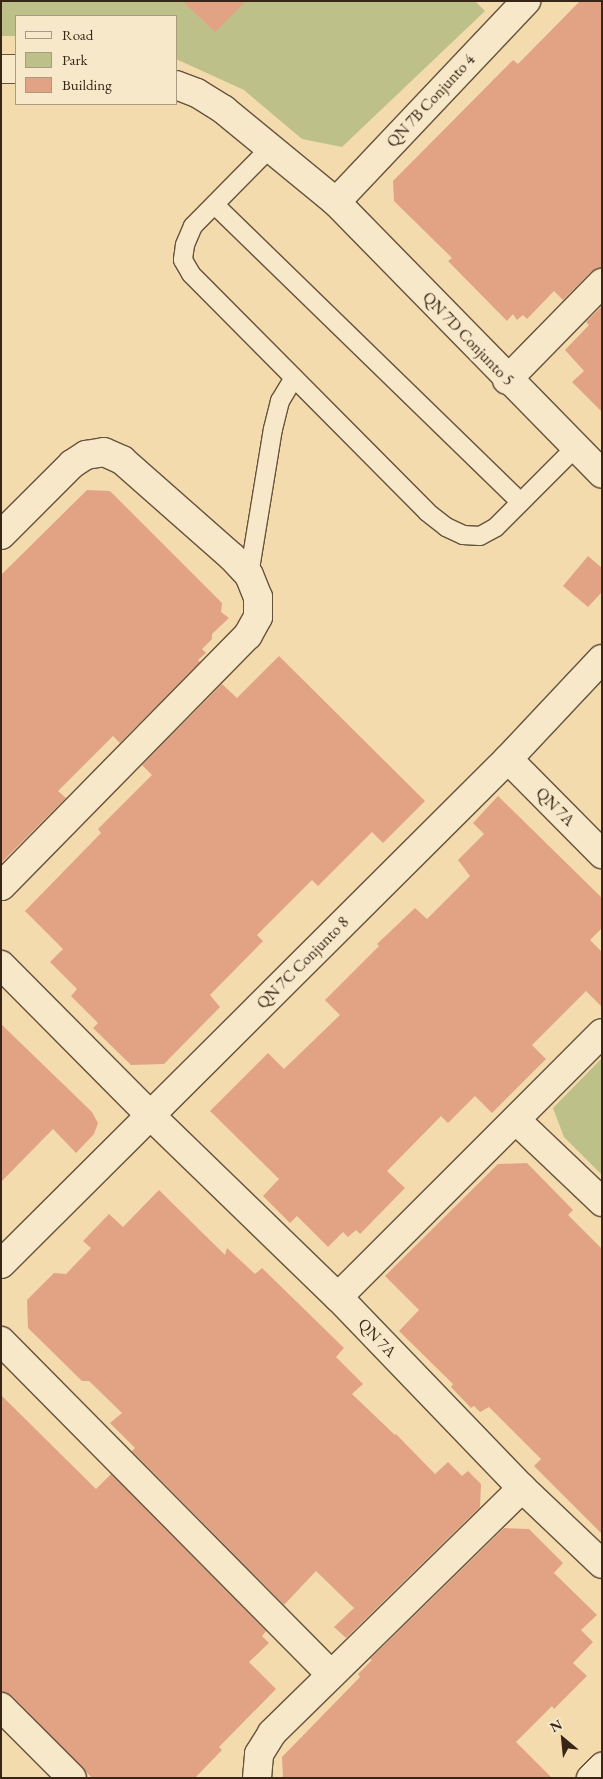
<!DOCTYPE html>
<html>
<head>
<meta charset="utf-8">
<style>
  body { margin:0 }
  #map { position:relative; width:603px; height:1779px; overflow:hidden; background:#f3dbae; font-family:"EB Garamond",serif }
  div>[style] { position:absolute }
  .green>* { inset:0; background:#bdc089 }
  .building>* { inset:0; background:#e2a385 }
  .roads { filter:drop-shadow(1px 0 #66533c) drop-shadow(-1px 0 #66533c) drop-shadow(0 1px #66533c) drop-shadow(0 -1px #66533c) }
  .service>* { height:18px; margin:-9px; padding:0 9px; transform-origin:9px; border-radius:9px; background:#f7e8ca }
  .minor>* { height:28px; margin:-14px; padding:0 14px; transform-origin:14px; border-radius:14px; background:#f7e8ca }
  .tertiary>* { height:28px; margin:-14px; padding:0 14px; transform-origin:14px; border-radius:14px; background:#f7e8ca }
  .secondary>* { height:28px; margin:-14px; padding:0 14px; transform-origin:14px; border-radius:14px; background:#f7e8ca }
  span { translate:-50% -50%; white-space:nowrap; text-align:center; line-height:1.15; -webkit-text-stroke:5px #f7e8ca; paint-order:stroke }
  .street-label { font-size:16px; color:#372616 }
  .frame { position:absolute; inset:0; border:2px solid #372616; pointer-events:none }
  .legend { position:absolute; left:15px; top:15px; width:162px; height:90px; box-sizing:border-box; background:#f7e8ca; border:1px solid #aa9a82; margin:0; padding:6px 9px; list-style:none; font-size:15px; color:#372616 }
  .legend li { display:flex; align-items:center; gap:10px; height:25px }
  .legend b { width:25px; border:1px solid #aa9a82 }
  .north { position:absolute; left:538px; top:1714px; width:50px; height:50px; -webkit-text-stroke:4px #f7e8ca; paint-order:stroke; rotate:332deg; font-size:14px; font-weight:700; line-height:20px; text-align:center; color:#372616 }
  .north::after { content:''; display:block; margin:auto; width:18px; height:22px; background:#372616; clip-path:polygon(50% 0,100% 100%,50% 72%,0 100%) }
</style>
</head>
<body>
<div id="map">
  <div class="green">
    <i style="clip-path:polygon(1px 1px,475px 1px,485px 11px,342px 147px,302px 139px,244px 90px,176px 59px,176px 16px,16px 16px,16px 36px,1px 36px)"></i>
    <i style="clip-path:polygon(602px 1058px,602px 1175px,564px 1137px,553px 1108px)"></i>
  </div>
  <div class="building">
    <i style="clip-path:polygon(182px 1px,246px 1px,215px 32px)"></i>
    <i style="clip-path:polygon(580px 1px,602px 1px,602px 268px,591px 272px,563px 300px,554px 291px,527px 319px,523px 315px,517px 320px,513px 314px,507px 321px,448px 261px,452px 258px,394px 201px,393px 181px,513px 60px,518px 64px)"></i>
    <i style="clip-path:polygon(602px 306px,602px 412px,572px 382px,584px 371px,565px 350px,589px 325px,586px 322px)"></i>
    <i style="clip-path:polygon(87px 490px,110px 491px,222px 603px,221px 612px,229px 618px,212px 634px,212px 639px,202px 649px,206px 653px,198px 660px,200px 662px,120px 743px,113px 736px,58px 791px,66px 798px,1px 863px,1px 575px)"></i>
    <i style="clip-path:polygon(588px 556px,602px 568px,602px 592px,588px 607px,563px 586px)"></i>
    <i style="clip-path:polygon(279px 656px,425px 801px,383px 843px,372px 832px,318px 886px,312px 880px,257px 935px,263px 941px,210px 995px,220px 1007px,164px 1064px,131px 1065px,93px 1028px,98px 1023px,71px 996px,77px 989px,50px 962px,63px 949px,25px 911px,101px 833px,98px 829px,152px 775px,142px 765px,222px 684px,237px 698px)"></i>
    <i style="clip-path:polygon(498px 796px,602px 898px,602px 928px,590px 940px,602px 952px,602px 1007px,586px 991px,532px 1045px,546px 1059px,492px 1113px,475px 1096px,448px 1123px,441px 1116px,387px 1171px,405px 1188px,360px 1234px,356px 1230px,348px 1237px,343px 1232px,328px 1247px,297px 1216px,290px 1223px,263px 1196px,279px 1179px,210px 1111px,268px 1053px,284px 1069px,340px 1015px,325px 1000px,379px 946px,377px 944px,415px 908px,427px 919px,470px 876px,458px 860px,484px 834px,473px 823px)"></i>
    <i style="clip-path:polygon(1px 1024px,92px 1112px,98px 1123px,94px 1134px,76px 1153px,53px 1129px,1px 1182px)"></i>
    <i style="clip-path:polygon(527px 1163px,573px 1210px,568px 1215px,602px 1249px,602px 1534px,534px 1466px,541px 1459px,489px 1407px,480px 1412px,474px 1406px,471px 1408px,451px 1387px,453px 1384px,399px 1331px,419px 1310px,385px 1276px,498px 1164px)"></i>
    <i style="clip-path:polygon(159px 1190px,225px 1255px,227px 1248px,255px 1274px,262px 1268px,344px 1348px,336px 1357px,363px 1384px,352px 1394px,395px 1435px,396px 1434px,435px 1474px,448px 1462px,462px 1476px,468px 1471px,481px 1484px,480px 1507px,346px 1638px,334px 1627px,354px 1608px,316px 1571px,284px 1605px,132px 1451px,135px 1448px,110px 1423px,122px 1413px,89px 1381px,82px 1381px,28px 1328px,27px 1300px,54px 1273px,66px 1274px,91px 1248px,83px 1241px,109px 1214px,123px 1227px)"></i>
    <i style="clip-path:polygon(1px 1395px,96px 1489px,111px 1474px,266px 1631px,262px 1636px,269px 1643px,249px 1662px,276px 1689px,219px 1747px,222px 1750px,195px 1778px,92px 1778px,12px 1696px,1px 1691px)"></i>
    <i style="clip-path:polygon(504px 1528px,529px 1529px,563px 1563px,554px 1573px,597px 1615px,581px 1630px,593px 1642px,573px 1663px,587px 1676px,554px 1709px,552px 1706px,516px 1742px,552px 1778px,283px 1778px,282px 1757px,360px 1677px,358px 1674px,372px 1660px,370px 1659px)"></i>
  </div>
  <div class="roads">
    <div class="service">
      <i style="left:271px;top:147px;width:111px;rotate:134.6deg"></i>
      <i style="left:193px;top:226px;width:21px;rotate:113deg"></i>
      <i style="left:185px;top:245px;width:15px;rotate:98deg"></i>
      <i style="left:183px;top:260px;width:16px;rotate:60deg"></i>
      <i style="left:191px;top:274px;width:335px;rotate:45.2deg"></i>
      <i style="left:427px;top:512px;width:24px;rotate:38deg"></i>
      <i style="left:446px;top:527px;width:19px;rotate:25deg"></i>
      <i style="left:463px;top:535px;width:17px;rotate:3deg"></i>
      <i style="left:480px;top:536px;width:18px;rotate:-29deg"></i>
      <i style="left:496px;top:527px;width:112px;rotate:-45deg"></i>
      <i style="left:215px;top:205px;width:426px;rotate:44.2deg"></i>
      <i style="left:249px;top:575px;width:148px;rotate:-80.7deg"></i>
      <i style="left:273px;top:429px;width:29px;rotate:-76deg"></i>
      <i style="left:280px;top:401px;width:27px;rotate:-59deg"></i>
    </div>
    <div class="minor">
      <i style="left:336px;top:202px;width:277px;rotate:-46.6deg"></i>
      <i style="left:507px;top:380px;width:136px;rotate:-45.6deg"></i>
      <i style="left:1px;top:535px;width:100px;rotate:-45deg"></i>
      <i style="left:72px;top:464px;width:17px;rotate:-33deg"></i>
      <i style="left:86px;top:455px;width:18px;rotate:-9deg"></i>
      <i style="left:104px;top:452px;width:20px;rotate:24deg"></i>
      <i style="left:122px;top:460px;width:147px;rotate:41.4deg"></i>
      <i style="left:232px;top:557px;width:25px;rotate:47deg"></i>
      <i style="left:249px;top:575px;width:24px;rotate:68deg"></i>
      <i style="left:258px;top:597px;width:20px;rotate:90deg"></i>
      <i style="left:258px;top:617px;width:21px;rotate:119deg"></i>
      <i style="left:248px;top:635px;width:352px;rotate:134.5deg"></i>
      <i style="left:508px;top:759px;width:134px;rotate:45.3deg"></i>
      <i style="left:1px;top:965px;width:211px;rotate:45.2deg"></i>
      <i style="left:150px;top:1115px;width:262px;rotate:44.1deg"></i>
      <i style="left:338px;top:1297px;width:265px;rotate:46.1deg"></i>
      <i style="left:522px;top:1488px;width:110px;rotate:43.5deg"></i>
      <i style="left:516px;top:1120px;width:119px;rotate:43.6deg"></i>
      <i style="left:1px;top:1264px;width:716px;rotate:-44.89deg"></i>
      <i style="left:508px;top:759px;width:137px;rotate:-46.8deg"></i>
      <i style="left:338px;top:1297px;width:373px;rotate:-45deg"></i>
      <i style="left:1px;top:1341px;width:469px;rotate:45.3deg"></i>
      <i style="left:257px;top:1778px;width:24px;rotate:-85deg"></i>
      <i style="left:259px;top:1754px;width:25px;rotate:-58deg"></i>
      <i style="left:272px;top:1733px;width:350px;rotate:-44.4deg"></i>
      <i style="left:591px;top:1778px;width:16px;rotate:-45deg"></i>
    </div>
    <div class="tertiary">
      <i style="left:1px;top:69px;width:15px"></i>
      <i style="left:176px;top:85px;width:22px;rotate:21deg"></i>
      <i style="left:197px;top:93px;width:32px;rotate:32deg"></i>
      <i style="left:224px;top:110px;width:145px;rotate:39.4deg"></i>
      <i style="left:336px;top:202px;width:380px;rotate:45.6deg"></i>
    </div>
    <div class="secondary">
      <i style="left:1px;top:1707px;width:100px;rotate:45deg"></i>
    </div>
  </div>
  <div class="street-label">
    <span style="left:431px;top:101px;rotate:-47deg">QN 7B Conjunto 4</span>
    <span style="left:468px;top:339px;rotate:46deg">QN 7D Conjunto 5</span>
    <span style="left:555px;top:807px;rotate:45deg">QN 7A</span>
    <span style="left:303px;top:963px;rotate:-45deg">QN 7C Conjunto 8</span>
    <span style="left:377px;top:1338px;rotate:46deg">QN 7A</span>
  </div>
  <div class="frame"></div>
  <ul class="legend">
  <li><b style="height:6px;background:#f7e8ca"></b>Road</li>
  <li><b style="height:14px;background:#bdc089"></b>Park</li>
  <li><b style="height:14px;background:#e2a385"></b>Building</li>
  </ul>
  <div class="north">N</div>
</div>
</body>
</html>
